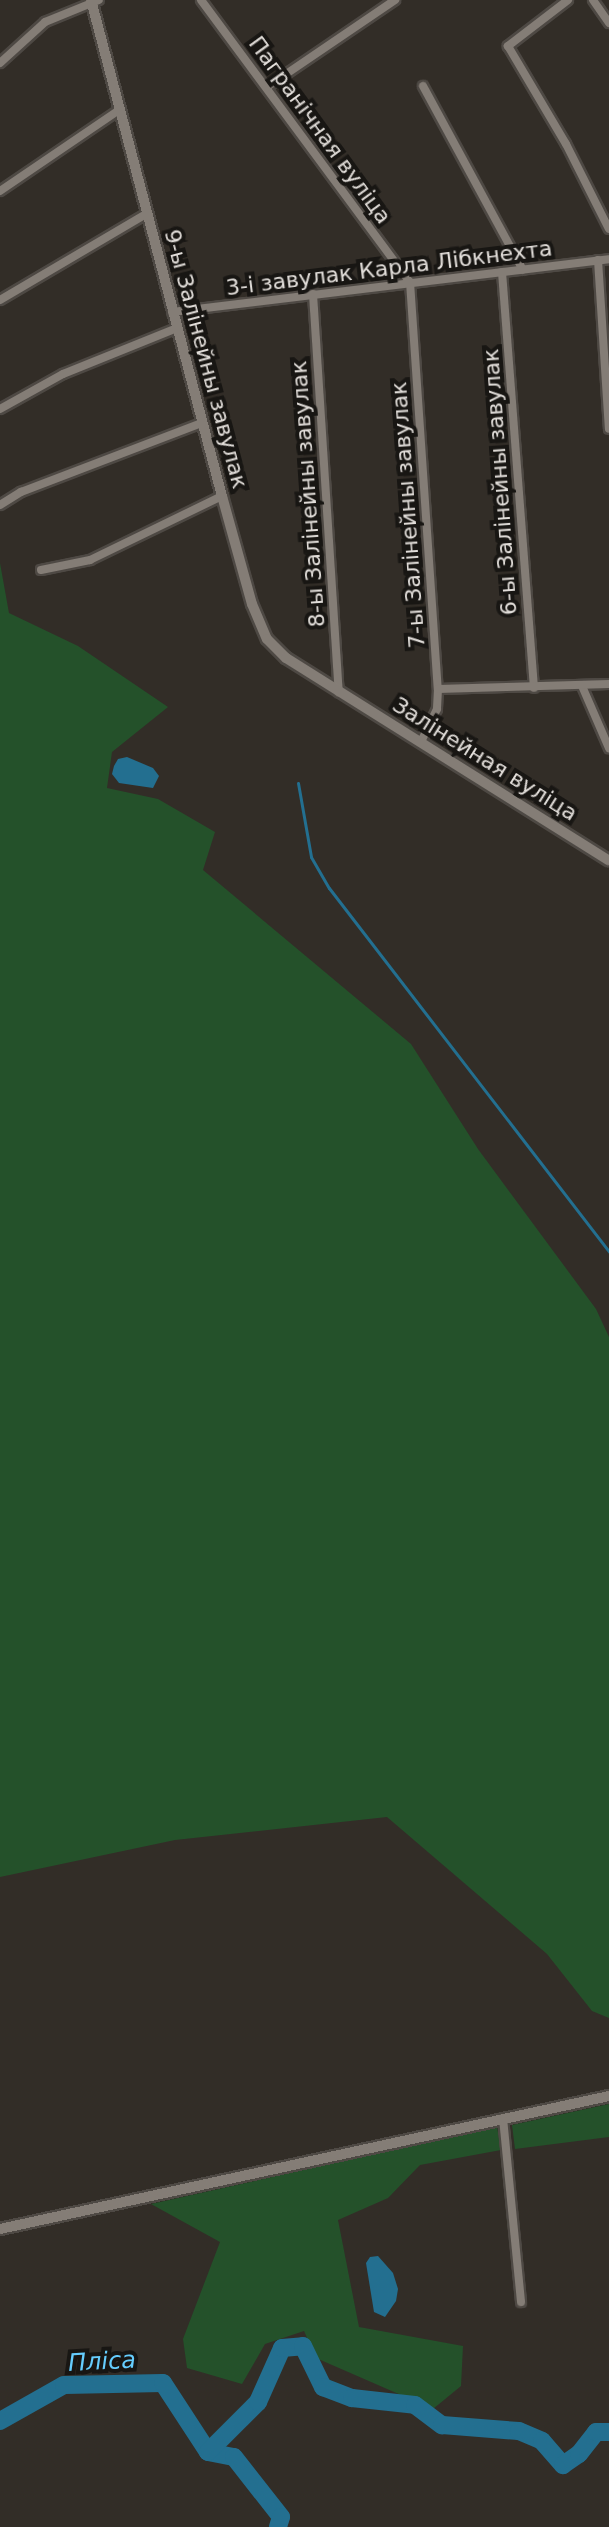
<!DOCTYPE html>
<html>
<head>
<meta charset="utf-8">
<style>
  body { margin:0 }
  #map { position:relative; width:609px; height:2527px; overflow:hidden; background:#322d27; font-family:"DejaVu Sans",sans-serif }
  div>[style] { position:absolute }
  .green>* { inset:0; background:#24512a }
  .water>* { inset:0; background:#236f90 }
  .stream>* { height:3px; margin:-1.5px; padding:0 1.5px; transform-origin:1.5px; border-radius:1.5px; background:#236f90 }
  .river>* { height:18px; margin:-9px; padding:0 9px; transform-origin:9px; border-radius:9px; background:#236f90 }
  .roads { filter:drop-shadow(2px 0 #4e4944) drop-shadow(-2px 0 #4e4944) drop-shadow(0 2px #4e4944) drop-shadow(0 -2px #4e4944) }
  .minor>* { height:8px; margin:-4px; padding:0 4px; transform-origin:4px; border-radius:4px; background:#847d76 }
  .tertiary>* { height:10px; margin:-5px; padding:0 5px; transform-origin:5px; border-radius:5px; background:#847d76 }
  span { translate:-50% -50%; white-space:nowrap; text-align:center; line-height:1.15; -webkit-text-stroke:8px #181613; paint-order:stroke }
  .street-label { font-size:22px; color:#e2deda }
  .water-label { font-size:24px; color:#65cdfe; font-style:italic }
</style>
</head>
<body>
<div id="map">
  <div class="green">
    <i style="clip-path:polygon(0 563px,9px 613px,78px 646px,168px 707px,112px 752px,107px 788px,158px 799px,215px 832px,203px 870px,411px 1044px,478px 1149px,596px 1309px,609px 1337px,609px 2018px,592px 2011px,547px 1954px,387px 1817px,175px 1840px,0 1877px)"></i>
    <i style="clip-path:polygon(609px 2104px,609px 2137px,515px 2149px,512px 2125px)"></i>
    <i style="clip-path:polygon(497px 2127px,501px 2150px,420px 2165px,388px 2198px,338px 2220px,359px 2327px,463px 2346px,461px 2386px,433px 2409px,316px 2358px,304px 2331px,265px 2344px,242px 2384px,187px 2368px,183px 2339px,220px 2242px,151px 2204px)"></i>
  </div>
  <div class="water">
    <i style="clip-path:polygon(127px 757px,153px 768px,159px 776px,153px 788px,119px 783px,112px 774px,114px 766px,118px 759px)"></i>
    <i style="clip-path:polygon(378px 2256px,393px 2273px,398px 2289px,396px 2301px,385px 2317px,374px 2312px,366px 2263px,370px 2257px)"></i>
  </div>
  <div class="stream">
    <i style="left:298px;top:783px;width:75px;rotate:80deg"></i>
    <i style="left:311px;top:857px;width:36px;rotate:60deg"></i>
    <i style="left:329px;top:888px;width:459px;rotate:52.4deg"></i>
  </div>
  <div class="river">
    <i style="left:0;top:2421px;width:73px;rotate:-29.4deg"></i>
    <i style="left:64px;top:2385px;width:99px;rotate:-1.2deg"></i>
    <i style="left:163px;top:2383px;width:82px;rotate:56.9deg"></i>
    <i style="left:208px;top:2452px;width:26px;rotate:11deg"></i>
    <i style="left:234px;top:2457px;width:76px;rotate:51.9deg"></i>
    <i style="left:281px;top:2517px;width:10px;rotate:107deg"></i>
    <i style="left:208px;top:2452px;width:71px;rotate:-45deg"></i>
    <i style="left:258px;top:2402px;width:59px;rotate:-66deg"></i>
    <i style="left:282px;top:2348px;width:21px;rotate:-5deg"></i>
    <i style="left:303px;top:2346px;width:46px;rotate:64deg"></i>
    <i style="left:323px;top:2387px;width:31px;rotate:21deg"></i>
    <i style="left:352px;top:2398px;width:63px;rotate:6.3deg"></i>
    <i style="left:415px;top:2405px;width:34px;rotate:37deg"></i>
    <i style="left:442px;top:2425px;width:77px;rotate:4.5deg"></i>
    <i style="left:519px;top:2431px;width:25px;rotate:23deg"></i>
    <i style="left:542px;top:2441px;width:32px;rotate:49deg"></i>
    <i style="left:563px;top:2465px;width:19px;rotate:-35deg"></i>
    <i style="left:579px;top:2454px;width:28px;rotate:-52deg"></i>
    <i style="left:596px;top:2432px;width:13px"></i>
  </div>
  <div class="roads">
    <div class="minor">
      <i style="left:201px;top:0;width:351px;rotate:53.5deg"></i>
      <i style="left:410px;top:282px;width:408px;rotate:86.1deg"></i>
      <i style="left:438px;top:689px;width:20px;rotate:93deg"></i>
      <i style="left:437px;top:709px;width:37px;rotate:116deg"></i>
      <i style="left:568px;top:0;width:76px;rotate:142.5deg"></i>
      <i style="left:508px;top:46px;width:114px;rotate:59.4deg"></i>
      <i style="left:566px;top:144px;width:95px;rotate:63.2deg"></i>
      <i style="left:593px;top:0;width:28px;rotate:55deg"></i>
      <i style="left:0;top:63px;width:61px;rotate:-42.3deg"></i>
      <i style="left:45px;top:22px;width:58px;rotate:-22.2deg"></i>
      <i style="left:423px;top:86px;width:209px;rotate:61.5deg"></i>
      <i style="left:267px;top:87px;width:155px;rotate:-34.2deg"></i>
      <i style="left:0;top:191px;width:144px;rotate:-34.2deg"></i>
      <i style="left:598px;top:260px;width:169px;rotate:86.3deg"></i>
      <i style="left:502px;top:272px;width:417px;rotate:85.6deg"></i>
      <i style="left:313px;top:294px;width:399px;rotate:86.3deg"></i>
      <i style="left:0;top:300px;width:169px;rotate:-30.5deg"></i>
      <i style="left:172px;top:312px;width:440px;rotate:-6.9deg"></i>
      <i style="left:0;top:409px;width:72px;rotate:-29.1deg"></i>
      <i style="left:63px;top:374px;width:123px;rotate:-22deg"></i>
      <i style="left:0;top:505px;width:25px;rotate:-32deg"></i>
      <i style="left:21px;top:492px;width:194px;rotate:-20.9deg"></i>
      <i style="left:41px;top:570px;width:50px;rotate:-11.5deg"></i>
      <i style="left:90px;top:560px;width:147px;rotate:-25.9deg"></i>
      <i style="left:582px;top:686px;width:68px;rotate:66.5deg"></i>
      <i style="left:438px;top:689px;width:171px;rotate:-1.7deg"></i>
      <i style="left:503px;top:2118px;width:185px;rotate:84.4deg"></i>
    </div>
    <div class="tertiary">
      <i style="left:91px;top:0;width:513px;rotate:75.21deg"></i>
      <i style="left:222px;top:496px;width:112px;rotate:74.5deg"></i>
      <i style="left:252px;top:604px;width:38px;rotate:67deg"></i>
      <i style="left:267px;top:639px;width:27px;rotate:45deg"></i>
      <i style="left:286px;top:658px;width:381px;rotate:32.1deg"></i>
      <i style="left:0;top:2229px;width:623px;rotate:-12.32deg"></i>
    </div>
  </div>
  <div class="street-label">
    <span style="left:320px;top:130px;rotate:54deg">Пагранічная вуліца</span>
    <span style="left:389px;top:268px;rotate:-7deg">3-і завулак Карла Лібкнехта</span>
    <span style="left:206px;top:359px;rotate:75deg">9-ы Залінейны завулак</span>
    <span style="left:500px;top:482px;rotate:-94deg">6-ы Залінейны завулак</span>
    <span style="left:308px;top:494px;rotate:-94deg">8-ы Залінейны завулак</span>
    <span style="left:408px;top:515px;rotate:-94deg">7-ы Залінейны завулак</span>
    <span style="left:485px;top:759px;rotate:32deg">Залінейная вуліца</span>
  </div>
  <div class="water-label">
    <span style="left:102px;top:2362px;rotate:-3deg">Пліса</span>
  </div>
</div>
</body>
</html>
